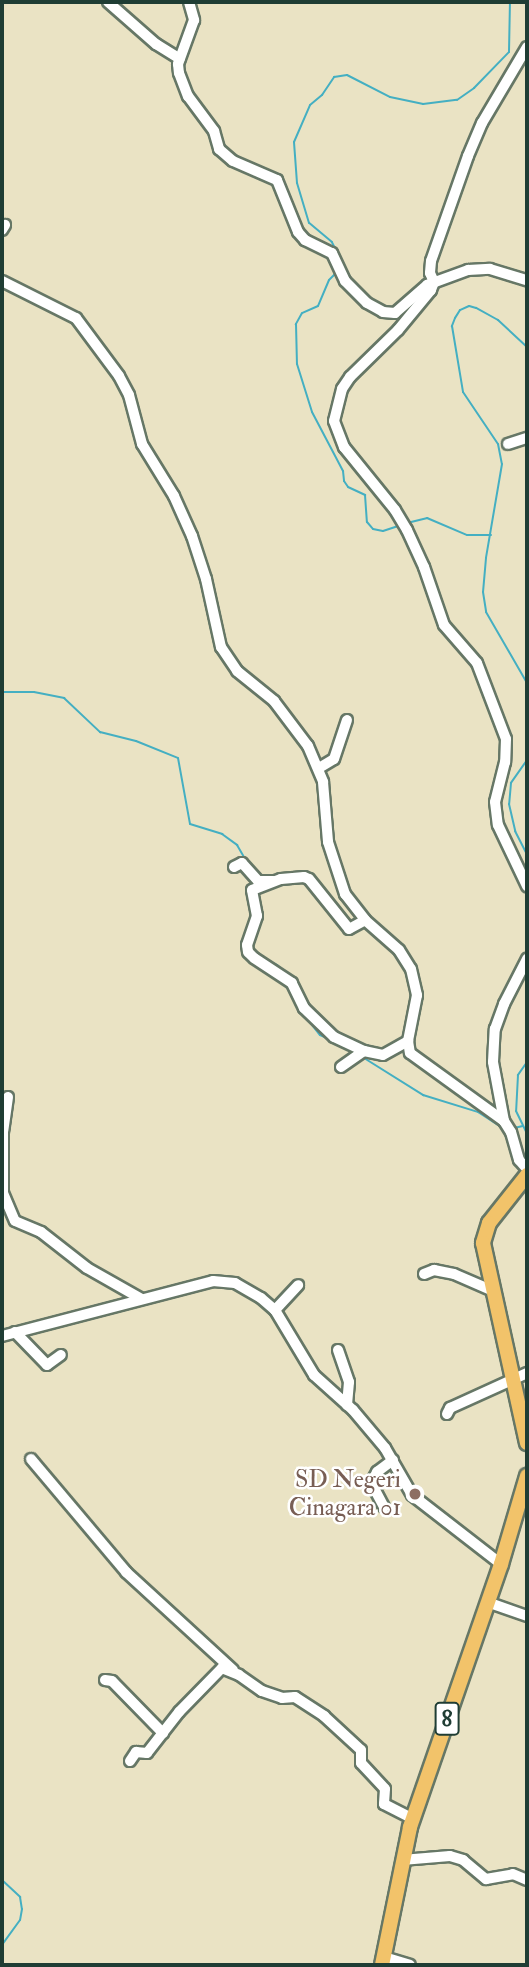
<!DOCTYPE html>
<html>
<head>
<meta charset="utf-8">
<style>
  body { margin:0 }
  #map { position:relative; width:529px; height:1967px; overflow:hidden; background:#eae3c4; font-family:"IM FELL Double Pica",serif }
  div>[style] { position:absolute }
  .stream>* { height:2px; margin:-1px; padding:0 1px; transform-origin:1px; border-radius:1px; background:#44afc2 }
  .roads { filter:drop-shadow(2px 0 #676) drop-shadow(-2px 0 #676) drop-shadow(0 2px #676) drop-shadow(0 -2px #676) }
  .minor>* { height:10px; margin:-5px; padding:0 5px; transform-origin:5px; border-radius:5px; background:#fff }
  .highway>* { height:14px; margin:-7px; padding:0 7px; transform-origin:7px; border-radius:7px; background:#f2c36a }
  .dots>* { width:19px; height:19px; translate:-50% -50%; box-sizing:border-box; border:4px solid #fff; border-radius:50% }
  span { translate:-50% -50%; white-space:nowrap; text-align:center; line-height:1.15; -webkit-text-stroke:5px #fff; paint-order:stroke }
  .shield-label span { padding:2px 5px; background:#fff; border:2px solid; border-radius:5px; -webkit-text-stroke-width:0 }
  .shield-label { font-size:23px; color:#1f3d34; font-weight:700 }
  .education-label { font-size:24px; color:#785e54 }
  .right { translate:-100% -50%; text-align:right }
  .frame { position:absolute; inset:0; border:4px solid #1f3d34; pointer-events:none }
</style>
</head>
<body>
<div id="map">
  <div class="stream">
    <i style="left:344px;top:265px;width:26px;rotate:-118deg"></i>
    <i style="left:332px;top:242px;width:30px;rotate:-140deg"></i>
    <i style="left:309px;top:223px;width:42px;rotate:-106.7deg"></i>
    <i style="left:297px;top:183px;width:41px;rotate:-94.2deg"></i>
    <i style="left:294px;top:142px;width:40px;rotate:-66.6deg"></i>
    <i style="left:310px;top:105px;width:16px;rotate:-40deg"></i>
    <i style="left:322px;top:95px;width:22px;rotate:-56deg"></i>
    <i style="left:334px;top:77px;width:13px;rotate:-9deg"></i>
    <i style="left:347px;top:75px;width:48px;rotate:27.1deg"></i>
    <i style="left:390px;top:97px;width:34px;rotate:12deg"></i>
    <i style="left:423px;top:104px;width:34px;rotate:-7deg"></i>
    <i style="left:457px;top:100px;width:21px;rotate:-35deg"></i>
    <i style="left:474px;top:88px;width:50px;rotate:-45.8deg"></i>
    <i style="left:509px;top:52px;width:50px;rotate:-88.9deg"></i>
    <i style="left:337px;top:272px;width:11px;rotate:135deg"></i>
    <i style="left:329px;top:280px;width:28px;rotate:113deg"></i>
    <i style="left:318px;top:306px;width:17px;rotate:156deg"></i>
    <i style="left:302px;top:313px;width:13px;rotate:119deg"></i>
    <i style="left:296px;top:324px;width:40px;rotate:88.6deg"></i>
    <i style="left:297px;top:364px;width:50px;rotate:72.6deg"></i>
    <i style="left:312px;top:412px;width:67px;rotate:62.3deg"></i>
    <i style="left:343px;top:471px;width:10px;rotate:84deg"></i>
    <i style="left:344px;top:481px;width:7px;rotate:56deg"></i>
    <i style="left:348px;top:487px;width:19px;rotate:25deg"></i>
    <i style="left:365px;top:495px;width:27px;rotate:86deg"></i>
    <i style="left:367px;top:522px;width:9px;rotate:49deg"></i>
    <i style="left:373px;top:529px;width:10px;rotate:11deg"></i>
    <i style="left:383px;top:531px;width:16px;rotate:-18deg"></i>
    <i style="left:527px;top:347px;width:40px;rotate:-137deg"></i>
    <i style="left:498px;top:320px;width:25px;rotate:-151deg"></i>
    <i style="left:476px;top:308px;width:7px;rotate:-164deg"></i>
    <i style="left:469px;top:306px;width:10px;rotate:156deg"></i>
    <i style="left:460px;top:310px;width:9px;rotate:122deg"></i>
    <i style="left:455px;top:318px;width:9px;rotate:111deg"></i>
    <i style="left:452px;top:326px;width:67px;rotate:80.5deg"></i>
    <i style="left:463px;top:392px;width:63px;rotate:56.1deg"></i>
    <i style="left:498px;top:444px;width:20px;rotate:79deg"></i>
    <i style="left:502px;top:464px;width:95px;rotate:99.7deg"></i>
    <i style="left:486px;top:558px;width:34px;rotate:95deg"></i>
    <i style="left:483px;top:592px;width:20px;rotate:81deg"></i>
    <i style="left:486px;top:612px;width:82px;rotate:60deg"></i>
    <i style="left:407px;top:523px;width:21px;rotate:-14deg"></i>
    <i style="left:427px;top:518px;width:43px;rotate:23deg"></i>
    <i style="left:467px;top:535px;width:24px"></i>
    <i style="left:2px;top:692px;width:32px"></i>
    <i style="left:34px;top:692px;width:31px;rotate:11deg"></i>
    <i style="left:64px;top:698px;width:50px;rotate:43.4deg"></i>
    <i style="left:100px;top:732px;width:37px;rotate:14deg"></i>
    <i style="left:136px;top:741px;width:45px;rotate:22deg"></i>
    <i style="left:178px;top:758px;width:67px;rotate:79.7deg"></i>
    <i style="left:190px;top:824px;width:34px;rotate:17deg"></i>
    <i style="left:222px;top:834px;width:19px;rotate:36deg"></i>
    <i style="left:237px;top:845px;width:20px;rotate:60deg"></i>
    <i style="left:527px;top:760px;width:28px;rotate:125deg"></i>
    <i style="left:511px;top:783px;width:21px;rotate:95deg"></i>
    <i style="left:509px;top:804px;width:28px;rotate:77deg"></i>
    <i style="left:515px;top:831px;width:27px;rotate:63deg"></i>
    <i style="left:249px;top:925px;width:16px;rotate:-79deg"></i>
    <i style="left:257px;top:954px;width:23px;rotate:29deg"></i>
    <i style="left:277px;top:965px;width:20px;rotate:41deg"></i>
    <i style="left:305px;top:1016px;width:24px;rotate:52deg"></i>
    <i style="left:320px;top:1035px;width:12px;rotate:24deg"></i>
    <i style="left:364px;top:1058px;width:70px;rotate:32.1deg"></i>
    <i style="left:423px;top:1095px;width:58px;rotate:17.2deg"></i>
    <i style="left:478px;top:1112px;width:27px;rotate:33deg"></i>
    <i style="left:527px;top:1062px;width:16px;rotate:125deg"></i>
    <i style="left:518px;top:1075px;width:36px;rotate:93deg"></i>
    <i style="left:516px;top:1111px;width:25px;rotate:64deg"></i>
    <i style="left:514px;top:1128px;width:9px;rotate:-13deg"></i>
    <i style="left:2px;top:1880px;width:25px;rotate:43deg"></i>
    <i style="left:20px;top:1897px;width:12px;rotate:81deg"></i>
    <i style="left:22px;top:1909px;width:11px;rotate:100deg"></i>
    <i style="left:20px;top:1920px;width:31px;rotate:126deg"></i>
  </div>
  <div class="roads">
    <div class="minor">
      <i style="left:108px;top:2px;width:64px;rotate:41.2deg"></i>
      <i style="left:156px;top:44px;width:28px;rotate:32deg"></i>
      <i style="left:189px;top:2px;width:19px;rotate:74deg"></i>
      <i style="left:194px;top:20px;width:47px;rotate:110deg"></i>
      <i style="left:178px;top:64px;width:9px;rotate:84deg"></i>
      <i style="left:179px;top:73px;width:25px;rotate:69deg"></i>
      <i style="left:188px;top:96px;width:44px;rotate:53.4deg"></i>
      <i style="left:214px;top:131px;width:19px;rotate:74deg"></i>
      <i style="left:219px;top:149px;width:18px;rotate:41deg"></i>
      <i style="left:233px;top:161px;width:48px;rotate:23.4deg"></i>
      <i style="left:277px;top:180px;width:56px;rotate:68deg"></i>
      <i style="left:298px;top:232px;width:11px;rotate:49deg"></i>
      <i style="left:305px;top:240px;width:30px;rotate:26deg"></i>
      <i style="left:332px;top:253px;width:31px;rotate:65deg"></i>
      <i style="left:345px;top:281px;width:31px;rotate:45deg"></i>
      <i style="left:367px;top:303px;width:18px;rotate:29deg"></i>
      <i style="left:383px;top:312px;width:12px;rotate:5deg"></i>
      <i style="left:395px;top:313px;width:43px;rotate:-41.2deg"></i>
      <i style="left:427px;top:285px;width:44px;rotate:-20.1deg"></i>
      <i style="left:468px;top:270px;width:22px;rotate:-3deg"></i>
      <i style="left:490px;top:269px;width:39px;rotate:17deg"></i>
      <i style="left:527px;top:47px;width:88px;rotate:120.6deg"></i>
      <i style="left:482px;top:123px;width:36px;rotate:113deg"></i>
      <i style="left:468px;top:156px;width:111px;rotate:109.4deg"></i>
      <i style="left:431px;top:261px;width:12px;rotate:95deg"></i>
      <i style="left:430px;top:273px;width:10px;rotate:66deg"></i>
      <i style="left:434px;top:282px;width:9px;rotate:111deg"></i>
      <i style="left:431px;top:290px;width:52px;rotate:129.5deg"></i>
      <i style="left:398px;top:330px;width:67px;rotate:135.6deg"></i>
      <i style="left:350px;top:377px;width:14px;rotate:124deg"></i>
      <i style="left:342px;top:389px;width:33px;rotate:104deg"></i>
      <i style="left:334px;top:421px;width:28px;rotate:69deg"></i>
      <i style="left:344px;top:447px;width:81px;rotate:51deg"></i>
      <i style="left:395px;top:510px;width:23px;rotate:59deg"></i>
      <i style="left:407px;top:530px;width:41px;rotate:65.3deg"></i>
      <i style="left:424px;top:567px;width:61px;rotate:71deg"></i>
      <i style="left:444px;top:625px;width:50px;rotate:49deg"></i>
      <i style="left:477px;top:663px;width:81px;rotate:69.1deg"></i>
      <i style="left:506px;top:739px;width:23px;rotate:92deg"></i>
      <i style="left:505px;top:762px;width:41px;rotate:104deg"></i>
      <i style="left:495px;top:802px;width:23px;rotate:83deg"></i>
      <i style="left:498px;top:825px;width:68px;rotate:64.6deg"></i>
      <i style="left:2px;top:230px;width:6px;rotate:-59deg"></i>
      <i style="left:2px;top:281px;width:83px;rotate:26.6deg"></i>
      <i style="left:76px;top:318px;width:72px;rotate:53.4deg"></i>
      <i style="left:119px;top:376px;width:21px;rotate:62deg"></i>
      <i style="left:129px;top:395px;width:51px;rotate:75.1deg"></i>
      <i style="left:142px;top:444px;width:61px;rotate:58.4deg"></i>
      <i style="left:174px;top:496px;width:44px;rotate:65.8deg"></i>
      <i style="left:192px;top:536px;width:45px;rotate:72deg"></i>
      <i style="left:206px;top:579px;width:70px;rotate:77.6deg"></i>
      <i style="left:221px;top:647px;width:29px;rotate:56deg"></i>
      <i style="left:237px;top:671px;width:48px;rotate:39deg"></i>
      <i style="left:274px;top:701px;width:56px;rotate:52.9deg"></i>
      <i style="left:308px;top:746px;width:39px;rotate:67deg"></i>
      <i style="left:323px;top:782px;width:60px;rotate:85.2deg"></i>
      <i style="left:328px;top:842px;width:55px;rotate:71.9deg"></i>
      <i style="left:345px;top:894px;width:33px;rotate:52deg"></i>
      <i style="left:365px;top:920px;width:45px;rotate:41.4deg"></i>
      <i style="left:399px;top:950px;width:22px;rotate:58deg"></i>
      <i style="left:411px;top:969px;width:27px;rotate:77deg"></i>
      <i style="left:417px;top:995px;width:47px;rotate:101.1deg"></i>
      <i style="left:408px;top:1041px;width:12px;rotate:81deg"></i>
      <i style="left:410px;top:1053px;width:116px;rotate:35.9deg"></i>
      <i style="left:504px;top:1121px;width:13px;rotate:58deg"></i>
      <i style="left:511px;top:1132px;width:29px;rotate:74deg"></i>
      <i style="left:519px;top:1160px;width:12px;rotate:48deg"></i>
      <i style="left:508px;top:444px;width:20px;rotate:-18deg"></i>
      <i style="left:319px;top:768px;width:17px;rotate:-31deg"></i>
      <i style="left:334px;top:759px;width:41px;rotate:-71.6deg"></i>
      <i style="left:234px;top:867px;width:9px;rotate:-27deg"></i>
      <i style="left:242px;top:863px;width:24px;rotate:48deg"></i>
      <i style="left:258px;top:881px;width:15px"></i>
      <i style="left:364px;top:1051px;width:33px;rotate:-155deg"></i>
      <i style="left:334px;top:1037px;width:42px;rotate:-136deg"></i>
      <i style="left:304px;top:1008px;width:28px;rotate:-116deg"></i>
      <i style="left:292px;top:983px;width:45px;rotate:-146.7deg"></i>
      <i style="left:254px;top:958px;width:8px;rotate:-135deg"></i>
      <i style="left:248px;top:952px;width:7px;rotate:-98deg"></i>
      <i style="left:247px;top:945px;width:31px;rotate:-71deg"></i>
      <i style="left:257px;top:916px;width:26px;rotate:-101deg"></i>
      <i style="left:252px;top:890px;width:31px;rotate:-21deg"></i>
      <i style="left:281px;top:879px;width:23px;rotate:-5deg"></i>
      <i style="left:304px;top:877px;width:5px;rotate:22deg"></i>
      <i style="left:309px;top:879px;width:64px;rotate:51.3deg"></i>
      <i style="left:349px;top:929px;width:18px;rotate:-29deg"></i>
      <i style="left:341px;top:1067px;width:28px;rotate:-35deg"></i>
      <i style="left:364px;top:1051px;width:19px;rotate:12deg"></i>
      <i style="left:383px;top:1055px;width:29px;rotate:-29deg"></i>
      <i style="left:8px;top:1097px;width:34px;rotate:98deg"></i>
      <i style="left:3px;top:1131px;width:62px;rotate:90deg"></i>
      <i style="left:3px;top:1193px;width:30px;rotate:67deg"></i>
      <i style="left:15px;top:1221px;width:28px;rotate:23deg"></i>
      <i style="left:41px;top:1232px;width:58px;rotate:38deg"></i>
      <i style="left:87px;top:1268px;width:61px;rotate:29.5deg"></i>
      <i style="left:504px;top:1121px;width:60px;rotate:-100.6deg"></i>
      <i style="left:493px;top:1062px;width:33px;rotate:-87deg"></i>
      <i style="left:495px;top:1029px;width:27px;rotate:-70deg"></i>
      <i style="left:504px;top:1004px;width:51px;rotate:-62.9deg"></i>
      <i style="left:424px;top:1274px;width:11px;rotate:-22deg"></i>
      <i style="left:434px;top:1270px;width:20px;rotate:11deg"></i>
      <i style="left:454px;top:1274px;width:40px;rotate:23.4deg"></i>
      <i style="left:275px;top:1310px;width:34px;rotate:-47deg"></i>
      <i style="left:15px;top:1332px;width:46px;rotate:45.9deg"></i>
      <i style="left:47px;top:1365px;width:17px;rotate:-36deg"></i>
      <i style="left:2px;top:1336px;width:218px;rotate:-14.6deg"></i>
      <i style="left:213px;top:1281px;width:22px;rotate:5deg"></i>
      <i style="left:235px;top:1283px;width:30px;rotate:30deg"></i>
      <i style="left:261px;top:1298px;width:18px;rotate:41deg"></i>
      <i style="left:275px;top:1310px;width:76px;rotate:59deg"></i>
      <i style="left:314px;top:1375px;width:52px;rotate:41.9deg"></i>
      <i style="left:353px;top:1410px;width:50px;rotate:49.9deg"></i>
      <i style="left:385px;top:1448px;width:54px;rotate:60.1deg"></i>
      <i style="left:412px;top:1495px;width:113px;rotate:37.8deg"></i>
      <i style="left:338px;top:1350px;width:34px;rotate:71deg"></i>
      <i style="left:349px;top:1382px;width:23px;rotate:95deg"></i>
      <i style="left:447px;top:1414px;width:7px;rotate:-63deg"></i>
      <i style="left:450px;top:1408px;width:85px;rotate:-24.4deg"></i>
      <i style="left:31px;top:1459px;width:148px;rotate:49.9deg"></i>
      <i style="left:126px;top:1572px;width:145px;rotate:42.5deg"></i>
      <i style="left:384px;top:1507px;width:27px;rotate:-118deg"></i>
      <i style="left:371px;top:1483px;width:13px;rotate:-61deg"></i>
      <i style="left:377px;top:1472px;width:20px;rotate:-37deg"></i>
      <i style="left:487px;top:1602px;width:42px;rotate:19.3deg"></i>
      <i style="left:105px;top:1680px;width:7px;rotate:8deg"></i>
      <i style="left:112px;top:1681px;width:73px;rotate:45.6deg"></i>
      <i style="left:130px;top:1761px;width:11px;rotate:-56deg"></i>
      <i style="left:136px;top:1752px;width:11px;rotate:5deg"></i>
      <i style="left:147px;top:1753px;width:52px;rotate:-52deg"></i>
      <i style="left:179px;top:1712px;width:62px;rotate:-45.7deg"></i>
      <i style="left:222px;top:1668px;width:18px;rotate:22deg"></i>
      <i style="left:239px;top:1675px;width:28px;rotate:35deg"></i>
      <i style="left:262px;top:1691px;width:21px;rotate:19deg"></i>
      <i style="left:282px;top:1698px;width:13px;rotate:-4deg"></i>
      <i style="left:295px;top:1697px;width:35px;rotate:33deg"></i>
      <i style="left:324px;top:1716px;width:50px;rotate:42.6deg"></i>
      <i style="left:361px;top:1750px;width:13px;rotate:90deg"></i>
      <i style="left:361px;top:1763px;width:35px;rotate:47deg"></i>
      <i style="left:385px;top:1789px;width:15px;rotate:94deg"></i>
      <i style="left:384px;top:1804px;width:33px;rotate:27deg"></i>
      <i style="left:402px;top:1860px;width:48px;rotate:-4.8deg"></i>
      <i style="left:450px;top:1856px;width:14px;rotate:17deg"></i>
      <i style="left:463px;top:1860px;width:30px;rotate:40deg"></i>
      <i style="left:486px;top:1879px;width:27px;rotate:-10deg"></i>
      <i style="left:513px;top:1874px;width:15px;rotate:23deg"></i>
      <i style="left:384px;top:1957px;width:27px;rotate:17deg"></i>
    </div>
    <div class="highway">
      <i style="left:527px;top:1175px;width:61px;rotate:128.4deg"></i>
      <i style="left:489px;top:1223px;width:21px;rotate:107deg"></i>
      <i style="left:483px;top:1243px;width:205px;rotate:77.6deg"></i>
      <i style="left:382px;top:1965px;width:141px;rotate:-78.5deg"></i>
      <i style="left:410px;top:1827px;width:278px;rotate:-70.9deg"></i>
      <i style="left:501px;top:1564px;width:92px;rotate:-73.5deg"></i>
    </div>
  </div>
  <div class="dots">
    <i style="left:415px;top:1494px;background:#8d6e63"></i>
  </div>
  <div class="shield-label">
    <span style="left:447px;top:1719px">8</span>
  </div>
  <div class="education-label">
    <span class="right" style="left:401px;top:1494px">SD Negeri<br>Cinagara 01</span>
  </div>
  <div class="frame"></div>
</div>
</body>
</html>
